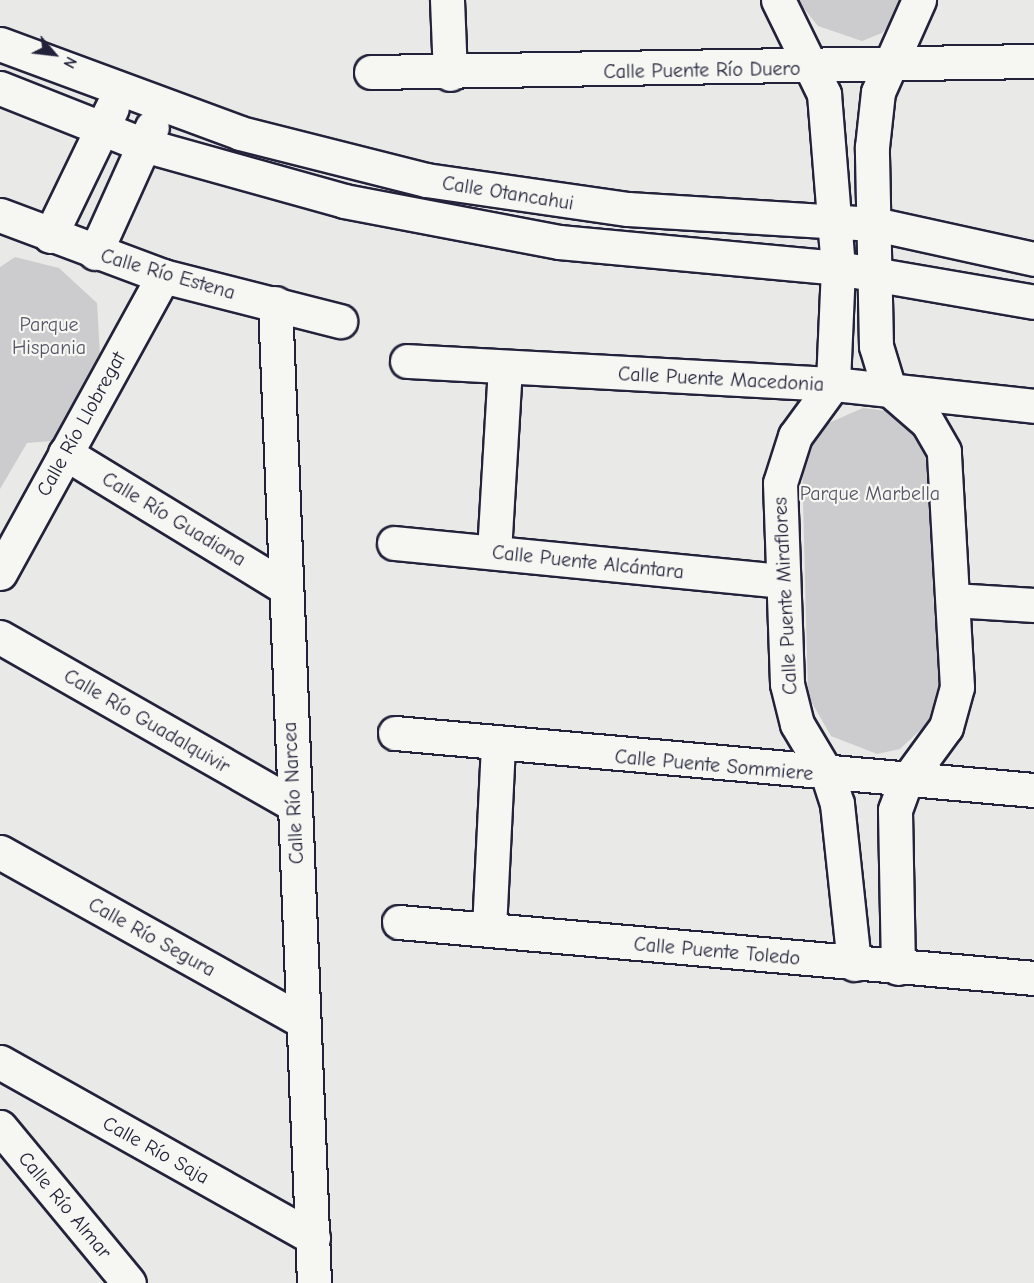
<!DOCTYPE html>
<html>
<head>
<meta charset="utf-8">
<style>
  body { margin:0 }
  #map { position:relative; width:1034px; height:1283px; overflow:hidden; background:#e9e9e7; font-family:"Comic Neue",sans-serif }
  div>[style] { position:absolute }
  .green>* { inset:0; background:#ccccce }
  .roads { filter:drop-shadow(2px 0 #22223b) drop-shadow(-2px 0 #22223b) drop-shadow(0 2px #22223b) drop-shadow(0 -2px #22223b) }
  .minor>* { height:33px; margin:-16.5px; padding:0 16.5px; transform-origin:16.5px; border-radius:16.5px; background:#f6f6f2 }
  span { translate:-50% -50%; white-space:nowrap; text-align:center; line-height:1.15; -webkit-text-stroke:4.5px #f6f6f2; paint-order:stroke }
  .street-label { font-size:20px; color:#22223b }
  .park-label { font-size:20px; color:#555567 }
  .north { position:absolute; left:24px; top:24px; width:60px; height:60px; -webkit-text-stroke:4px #f6f6f2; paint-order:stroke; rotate:118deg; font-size:16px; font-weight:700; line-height:24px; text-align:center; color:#22223b }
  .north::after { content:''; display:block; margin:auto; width:21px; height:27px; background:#22223b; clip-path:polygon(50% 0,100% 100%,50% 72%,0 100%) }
</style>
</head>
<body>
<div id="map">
  <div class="green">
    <i style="clip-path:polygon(797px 0,912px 0,882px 33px,862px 41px,818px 26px)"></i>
    <i style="clip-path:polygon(15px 257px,59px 268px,97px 303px,100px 355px,52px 441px,27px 443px,0 489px,0 267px)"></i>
    <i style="clip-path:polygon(863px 408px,888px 411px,932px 447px,933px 595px,942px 700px,933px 718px,900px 749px,877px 754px,831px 736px,808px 696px,802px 461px,824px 425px)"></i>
  </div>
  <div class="roads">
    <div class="minor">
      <i style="left:447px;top:0;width:74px;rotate:87.7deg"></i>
      <i style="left:778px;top:0;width:105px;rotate:63.9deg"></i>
      <i style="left:824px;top:94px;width:175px;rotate:85.4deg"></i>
      <i style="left:838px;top:268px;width:116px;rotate:92.5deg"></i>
      <i style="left:833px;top:384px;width:64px;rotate:126.2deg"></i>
      <i style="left:795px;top:436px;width:49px;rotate:107.7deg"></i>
      <i style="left:780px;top:483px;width:201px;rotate:88deg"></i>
      <i style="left:787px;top:684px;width:41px;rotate:76deg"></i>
      <i style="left:797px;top:724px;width:61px;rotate:59.2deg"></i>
      <i style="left:828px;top:776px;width:29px;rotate:72deg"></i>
      <i style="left:837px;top:804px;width:161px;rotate:83.9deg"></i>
      <i style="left:0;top:44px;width:256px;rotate:20.3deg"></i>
      <i style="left:240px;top:133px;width:192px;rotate:14.2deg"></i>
      <i style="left:426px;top:180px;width:204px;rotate:8.2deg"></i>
      <i style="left:628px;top:209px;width:247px;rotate:3.5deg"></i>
      <i style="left:875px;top:224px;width:163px;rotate:12.4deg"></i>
      <i style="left:371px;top:72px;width:663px;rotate:-0.95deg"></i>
      <i style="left:0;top:88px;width:155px;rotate:21.6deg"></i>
      <i style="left:144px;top:145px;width:208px;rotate:15.6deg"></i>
      <i style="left:344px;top:201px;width:219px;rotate:10.8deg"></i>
      <i style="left:559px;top:242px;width:280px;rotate:5.3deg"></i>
      <i style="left:838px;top:268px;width:199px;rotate:9.8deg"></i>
      <i style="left:0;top:215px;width:174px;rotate:20.5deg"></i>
      <i style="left:163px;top:276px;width:183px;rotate:14.3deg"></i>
      <i style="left:50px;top:236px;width:142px;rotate:-64.2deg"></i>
      <i style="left:95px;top:253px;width:138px;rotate:-65.7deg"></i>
      <i style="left:275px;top:303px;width:981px;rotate:87.72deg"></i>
      <i style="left:407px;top:361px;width:427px;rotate:3.1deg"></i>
      <i style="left:833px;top:384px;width:202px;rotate:6.2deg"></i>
      <i style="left:65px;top:453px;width:255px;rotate:31.4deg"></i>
      <i style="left:394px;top:543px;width:390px;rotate:5.6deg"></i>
      <i style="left:494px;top:552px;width:184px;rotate:-86.6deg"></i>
      <i style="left:0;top:573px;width:339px;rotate:-61.2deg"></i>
      <i style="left:953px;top:600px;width:81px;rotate:3.5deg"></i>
      <i style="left:0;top:637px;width:337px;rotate:29.7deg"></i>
      <i style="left:395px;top:733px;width:642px;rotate:5.1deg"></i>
      <i style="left:0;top:852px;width:347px;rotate:29.2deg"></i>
      <i style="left:399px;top:922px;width:637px;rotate:5.04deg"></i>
      <i style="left:489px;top:929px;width:185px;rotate:-87.2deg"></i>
      <i style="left:898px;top:968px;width:158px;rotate:-91.1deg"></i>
      <i style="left:895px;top:810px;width:29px;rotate:-70deg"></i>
      <i style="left:905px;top:783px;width:69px;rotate:-53.8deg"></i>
      <i style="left:946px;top:727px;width:41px;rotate:-74.6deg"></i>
      <i style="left:957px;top:687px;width:236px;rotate:-93.2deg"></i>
      <i style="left:944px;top:451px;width:34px;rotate:-120deg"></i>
      <i style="left:927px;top:422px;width:50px;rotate:-139deg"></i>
      <i style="left:889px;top:389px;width:45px;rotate:-106.8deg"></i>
      <i style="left:876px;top:346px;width:199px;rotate:-91.2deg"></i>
      <i style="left:872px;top:147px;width:55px;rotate:-83.8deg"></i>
      <i style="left:878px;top:92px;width:101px;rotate:-66deg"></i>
      <i style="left:0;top:1062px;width:359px;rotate:29.3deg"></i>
      <i style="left:0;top:1127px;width:202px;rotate:50.4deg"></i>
    </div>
  </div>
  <div class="street-label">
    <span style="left:702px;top:70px;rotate:-1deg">Calle Puente Río Duero</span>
    <span style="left:508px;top:193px;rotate:9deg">Calle Otancahui</span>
    <span style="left:168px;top:274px;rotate:16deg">Calle Río Estena</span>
    <span style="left:721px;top:379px;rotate:3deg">Calle Puente Macedonia</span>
    <span style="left:81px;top:424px;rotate:-61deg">Calle Río Llobregat</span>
    <span style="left:174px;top:519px;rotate:31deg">Calle Río Guadiana</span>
    <span style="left:588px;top:562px;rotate:6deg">Calle Puente Alcántara</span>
    <span style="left:785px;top:596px;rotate:-93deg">Calle Puente Miraflores</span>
    <span style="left:147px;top:721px;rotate:30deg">Calle Río Guadalquivir</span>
    <span style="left:714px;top:765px;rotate:5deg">Calle Puente Sommiere</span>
    <span style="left:293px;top:793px;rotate:-93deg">Calle Río Narcea</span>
    <span style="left:152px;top:937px;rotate:29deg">Calle Río Segura</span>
    <span style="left:717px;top:951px;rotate:5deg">Calle Puente Toledo</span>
    <span style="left:156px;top:1150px;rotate:29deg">Calle Río Saja</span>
    <span style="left:65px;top:1205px;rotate:50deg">Calle Río Almar</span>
  </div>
  <div class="park-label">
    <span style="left:49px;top:336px">Parque<br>Hispania</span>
    <span style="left:870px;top:493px">Parque Marbella</span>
  </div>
  <div class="north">N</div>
</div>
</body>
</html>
